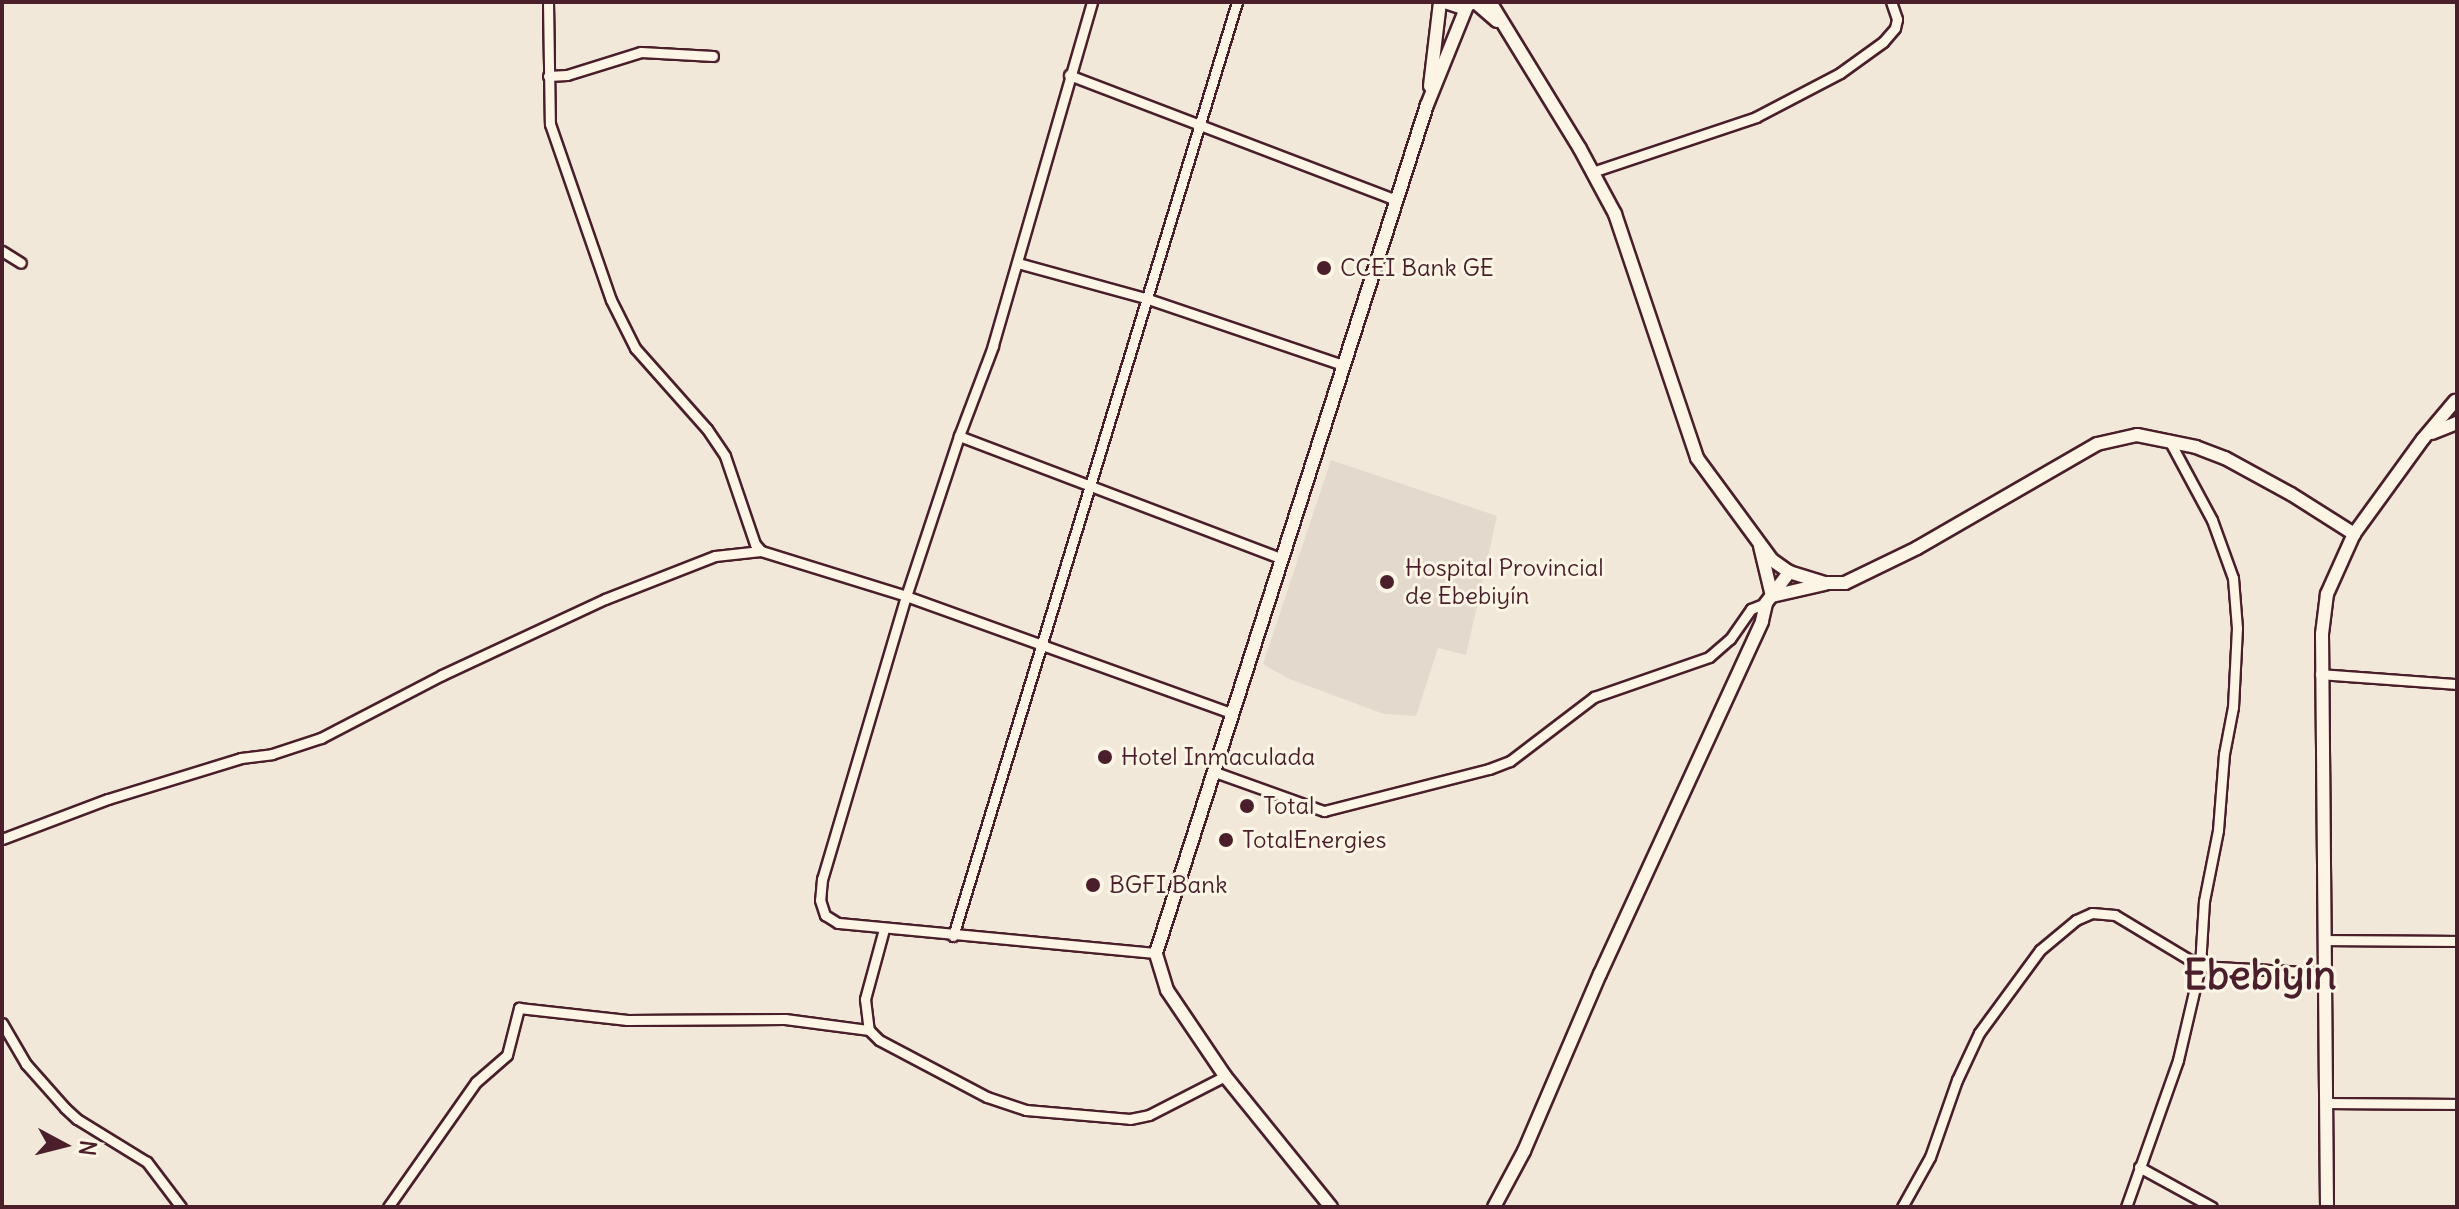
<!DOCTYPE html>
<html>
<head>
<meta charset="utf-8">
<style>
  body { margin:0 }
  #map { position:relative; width:2459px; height:1209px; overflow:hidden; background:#f1e8da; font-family:Delius,sans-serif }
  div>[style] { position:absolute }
  .built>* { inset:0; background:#e4d9cd }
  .roads { filter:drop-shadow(2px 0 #4a1f2b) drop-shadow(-2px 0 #4a1f2b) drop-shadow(0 2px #4a1f2b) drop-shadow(0 -2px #4a1f2b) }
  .street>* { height:9px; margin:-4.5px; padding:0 4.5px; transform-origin:4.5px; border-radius:4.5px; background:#fcf5e5 }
  .secondary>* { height:12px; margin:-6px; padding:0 6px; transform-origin:6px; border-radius:6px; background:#fcf5e5 }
  .dots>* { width:22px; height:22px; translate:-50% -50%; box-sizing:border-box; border:4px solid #fcf5e5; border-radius:50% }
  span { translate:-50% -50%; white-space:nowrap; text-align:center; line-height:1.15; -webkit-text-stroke:6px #fcf5e5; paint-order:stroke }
  .poi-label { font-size:24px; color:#4a1f2b }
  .left { translate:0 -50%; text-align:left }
  .town-label { font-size:40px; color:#4a1f2b; font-weight:700 }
  .frame { position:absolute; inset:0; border:4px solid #4a1f2b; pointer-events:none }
  .north { position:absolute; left:24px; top:1105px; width:80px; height:80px; -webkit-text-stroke:6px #fcf5e5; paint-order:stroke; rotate:97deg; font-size:22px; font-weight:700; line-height:32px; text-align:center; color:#4a1f2b }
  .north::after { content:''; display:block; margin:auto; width:28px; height:36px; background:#4a1f2b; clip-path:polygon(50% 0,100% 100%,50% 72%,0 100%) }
</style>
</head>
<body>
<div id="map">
  <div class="built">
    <i style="clip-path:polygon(1331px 460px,1497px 516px,1466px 655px,1438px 648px,1416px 716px,1384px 714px,1287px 678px,1263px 664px)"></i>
  </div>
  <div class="roads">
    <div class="street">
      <i style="left:548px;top:2px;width:122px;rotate:89.1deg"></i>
      <i style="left:550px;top:124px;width:186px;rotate:70.9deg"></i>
      <i style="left:611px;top:300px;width:54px;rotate:63.4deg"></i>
      <i style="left:635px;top:348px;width:108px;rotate:48.4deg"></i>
      <i style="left:707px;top:429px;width:32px;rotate:56deg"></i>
      <i style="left:725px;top:456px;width:93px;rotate:71.2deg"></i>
      <i style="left:755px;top:544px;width:9px;rotate:49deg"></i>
      <i style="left:761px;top:551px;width:152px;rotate:17.2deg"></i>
      <i style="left:906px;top:596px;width:345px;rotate:19.8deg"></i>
      <i style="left:1092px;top:2px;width:358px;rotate:106.1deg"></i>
      <i style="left:993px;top:346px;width:96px;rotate:110.7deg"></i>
      <i style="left:959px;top:436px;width:169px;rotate:108.3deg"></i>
      <i style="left:906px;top:596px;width:295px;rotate:106.5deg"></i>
      <i style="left:822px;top:879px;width:21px;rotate:95deg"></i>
      <i style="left:820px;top:900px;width:16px;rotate:72deg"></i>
      <i style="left:825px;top:915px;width:15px;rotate:32deg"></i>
      <i style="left:838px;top:923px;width:319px;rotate:5.4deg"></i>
      <i style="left:1069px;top:75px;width:350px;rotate:20.9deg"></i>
      <i style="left:548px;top:76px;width:19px;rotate:-3deg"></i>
      <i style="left:567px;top:75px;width:77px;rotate:-17.3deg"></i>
      <i style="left:641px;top:52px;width:72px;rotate:3.2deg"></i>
      <i style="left:1592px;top:172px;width:173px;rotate:-18.5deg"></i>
      <i style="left:1756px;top:117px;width:95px;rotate:-27.6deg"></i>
      <i style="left:1840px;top:73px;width:53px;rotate:-35.8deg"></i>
      <i style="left:1883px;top:42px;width:18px;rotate:-49deg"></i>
      <i style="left:1895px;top:28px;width:9px;rotate:-77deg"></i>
      <i style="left:1897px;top:19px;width:18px;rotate:-109deg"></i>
      <i style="left:2px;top:251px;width:22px;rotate:32deg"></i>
      <i style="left:1018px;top:263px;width:132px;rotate:15.4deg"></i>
      <i style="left:1145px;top:298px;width:209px;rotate:18.7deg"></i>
      <i style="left:959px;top:436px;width:344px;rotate:20.8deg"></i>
      <i style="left:2320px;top:674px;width:137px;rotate:4.2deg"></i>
      <i style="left:1212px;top:771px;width:119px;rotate:19.7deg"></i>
      <i style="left:1324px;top:811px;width:170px;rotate:-14.3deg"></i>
      <i style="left:1489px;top:769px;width:22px;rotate:-21deg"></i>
      <i style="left:1510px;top:761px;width:106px;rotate:-37.3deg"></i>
      <i style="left:1594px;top:697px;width:122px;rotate:-19.2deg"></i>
      <i style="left:1709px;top:657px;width:28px;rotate:-41deg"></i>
      <i style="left:1730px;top:639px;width:37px;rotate:-55deg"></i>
      <i style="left:1751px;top:609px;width:16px;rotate:-22deg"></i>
      <i style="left:2px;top:839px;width:113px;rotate:-20.7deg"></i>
      <i style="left:108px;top:799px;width:139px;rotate:-17.1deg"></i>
      <i style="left:241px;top:758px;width:31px;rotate:-7deg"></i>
      <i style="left:272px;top:754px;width:52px;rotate:-18.1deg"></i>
      <i style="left:321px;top:738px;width:136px;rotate:-27.5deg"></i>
      <i style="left:442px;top:675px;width:180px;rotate:-25deg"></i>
      <i style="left:605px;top:599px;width:118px;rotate:-21.4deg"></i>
      <i style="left:715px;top:556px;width:46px;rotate:-6.2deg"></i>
      <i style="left:884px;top:929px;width:73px;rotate:105.2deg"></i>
      <i style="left:865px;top:999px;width:31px;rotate:83deg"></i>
      <i style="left:869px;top:1030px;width:14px;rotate:45deg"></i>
      <i style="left:879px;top:1040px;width:122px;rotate:27.8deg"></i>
      <i style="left:987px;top:1097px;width:41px;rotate:18.4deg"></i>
      <i style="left:1026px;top:1110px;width:104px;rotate:4.9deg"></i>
      <i style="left:1130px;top:1119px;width:19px;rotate:-12deg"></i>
      <i style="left:1149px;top:1115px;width:85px;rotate:-27.2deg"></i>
      <i style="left:953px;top:936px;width:976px;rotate:-73.09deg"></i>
      <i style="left:2323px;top:940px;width:134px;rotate:0.4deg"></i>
      <i style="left:2px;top:1023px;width:48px;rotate:59.7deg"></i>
      <i style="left:26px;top:1064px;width:59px;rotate:48.4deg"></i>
      <i style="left:65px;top:1108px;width:16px;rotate:43deg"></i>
      <i style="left:77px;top:1119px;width:82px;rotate:31.6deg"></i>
      <i style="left:147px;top:1162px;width:56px;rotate:52.9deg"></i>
      <i style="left:2327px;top:1103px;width:130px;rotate:0.4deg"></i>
      <i style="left:2139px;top:1167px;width:83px;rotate:28.7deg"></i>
      <i style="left:388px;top:1207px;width:153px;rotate:-54.9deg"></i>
      <i style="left:476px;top:1082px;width:41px;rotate:-41.1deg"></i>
      <i style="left:507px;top:1055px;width:49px;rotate:-75.7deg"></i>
      <i style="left:519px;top:1008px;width:109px;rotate:6.3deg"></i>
      <i style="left:627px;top:1020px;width:158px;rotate:-0.4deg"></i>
      <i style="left:785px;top:1019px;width:85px;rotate:7.5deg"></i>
      <i style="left:1902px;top:1207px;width:57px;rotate:-60.8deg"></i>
      <i style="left:1930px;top:1157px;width:82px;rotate:-70.7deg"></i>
      <i style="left:1957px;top:1080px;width:52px;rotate:-64.9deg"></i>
      <i style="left:1979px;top:1033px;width:103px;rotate:-53.7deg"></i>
      <i style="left:2040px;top:950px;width:47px;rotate:-39.8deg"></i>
      <i style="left:2076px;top:920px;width:17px;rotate:-24deg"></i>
      <i style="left:2092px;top:913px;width:23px;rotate:5deg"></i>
      <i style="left:2115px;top:915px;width:99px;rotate:31deg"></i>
      <i style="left:2200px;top:966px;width:123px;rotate:3.3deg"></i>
      <i style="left:2126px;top:1207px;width:156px;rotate:-70.5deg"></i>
      <i style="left:2178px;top:1060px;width:97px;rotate:-76.8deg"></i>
      <i style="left:2200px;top:966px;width:65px;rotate:-86.5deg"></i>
      <i style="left:2204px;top:901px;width:72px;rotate:-78.8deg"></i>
      <i style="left:2218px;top:830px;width:76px;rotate:-85.5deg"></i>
      <i style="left:2224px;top:754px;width:48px;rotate:-79.2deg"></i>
      <i style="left:2233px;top:707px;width:79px;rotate:-87.1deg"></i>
      <i style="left:2237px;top:628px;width:50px;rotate:-94.6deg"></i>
      <i style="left:2233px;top:578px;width:62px;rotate:-109.9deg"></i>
      <i style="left:2212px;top:520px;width:91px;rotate:-118.3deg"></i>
    </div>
    <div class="secondary">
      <i style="left:1445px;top:2px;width:16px;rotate:18deg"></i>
      <i style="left:1460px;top:7px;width:16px;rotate:-18deg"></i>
      <i style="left:1475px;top:2px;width:29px;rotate:41deg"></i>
      <i style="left:1490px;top:2px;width:172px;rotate:58.5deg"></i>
      <i style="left:1580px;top:149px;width:74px;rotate:61.7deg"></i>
      <i style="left:1615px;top:214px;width:257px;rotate:71.4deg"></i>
      <i style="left:1697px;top:458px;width:127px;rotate:53.7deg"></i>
      <i style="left:1772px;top:560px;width:21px;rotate:35deg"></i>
      <i style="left:1789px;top:572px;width:39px;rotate:17deg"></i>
      <i style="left:1826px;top:583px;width:19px"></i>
      <i style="left:1845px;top:583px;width:80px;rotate:-25.9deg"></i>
      <i style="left:1917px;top:548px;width:208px;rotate:-30deg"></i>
      <i style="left:2097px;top:444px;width:41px;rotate:-12.7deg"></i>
      <i style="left:2137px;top:435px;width:60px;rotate:11.5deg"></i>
      <i style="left:2196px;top:447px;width:31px;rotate:21deg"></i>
      <i style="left:2225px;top:458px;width:75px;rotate:28.6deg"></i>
      <i style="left:2291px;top:494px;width:75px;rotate:32.4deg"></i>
      <i style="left:2354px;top:534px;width:117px;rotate:-54deg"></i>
      <i style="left:2423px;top:439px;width:50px;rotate:-49.9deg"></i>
      <i style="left:1430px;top:86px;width:85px;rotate:-83.2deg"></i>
      <i style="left:2432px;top:433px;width:27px;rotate:-22deg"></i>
      <i style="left:1760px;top:546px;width:51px;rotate:76.5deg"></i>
      <i style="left:1772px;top:596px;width:53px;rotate:-13deg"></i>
      <i style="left:1331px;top:1207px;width:169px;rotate:-129deg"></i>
      <i style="left:1225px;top:1076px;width:104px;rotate:-124deg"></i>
      <i style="left:1167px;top:990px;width:39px;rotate:-107deg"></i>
      <i style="left:1156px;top:953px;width:890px;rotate:-72.28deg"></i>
      <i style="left:1427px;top:105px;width:107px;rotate:-68deg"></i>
      <i style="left:1494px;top:1207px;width:64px;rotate:-61.8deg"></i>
      <i style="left:1524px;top:1151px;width:193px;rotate:-66.8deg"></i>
      <i style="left:1600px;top:974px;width:388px;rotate:-65.3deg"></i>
      <i style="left:1762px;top:621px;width:18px;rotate:-77deg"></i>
      <i style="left:1766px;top:603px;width:39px;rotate:-53deg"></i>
      <i style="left:2327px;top:1207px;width:573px;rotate:-90.5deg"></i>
      <i style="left:2322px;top:634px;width:40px;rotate:-82.9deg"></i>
      <i style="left:2327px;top:594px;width:66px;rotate:-65.8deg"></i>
    </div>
  </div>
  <div class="dots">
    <i style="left:1324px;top:268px;background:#4a1f2b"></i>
    <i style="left:1387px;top:582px;background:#4a1f2b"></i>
    <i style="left:1105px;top:757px;background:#4a1f2b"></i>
    <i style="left:1247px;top:806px;background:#4a1f2b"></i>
    <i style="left:1226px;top:840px;background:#4a1f2b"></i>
    <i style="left:1093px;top:885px;background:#4a1f2b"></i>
  </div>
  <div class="poi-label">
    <span class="left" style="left:1340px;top:268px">CCEI Bank GE</span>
    <span class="left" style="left:1405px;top:582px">Hospital Provincial<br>de Ebebiyín</span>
    <span class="left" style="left:1121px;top:757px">Hotel Inmaculada</span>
    <span class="left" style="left:1263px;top:806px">Total</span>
    <span class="left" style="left:1242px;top:840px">TotalEnergies</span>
    <span class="left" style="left:1109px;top:885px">BGFI Bank</span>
  </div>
  <div class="town-label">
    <span style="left:2260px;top:975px">Ebebiyín</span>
  </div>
  <div class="frame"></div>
  <div class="north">N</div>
</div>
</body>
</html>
